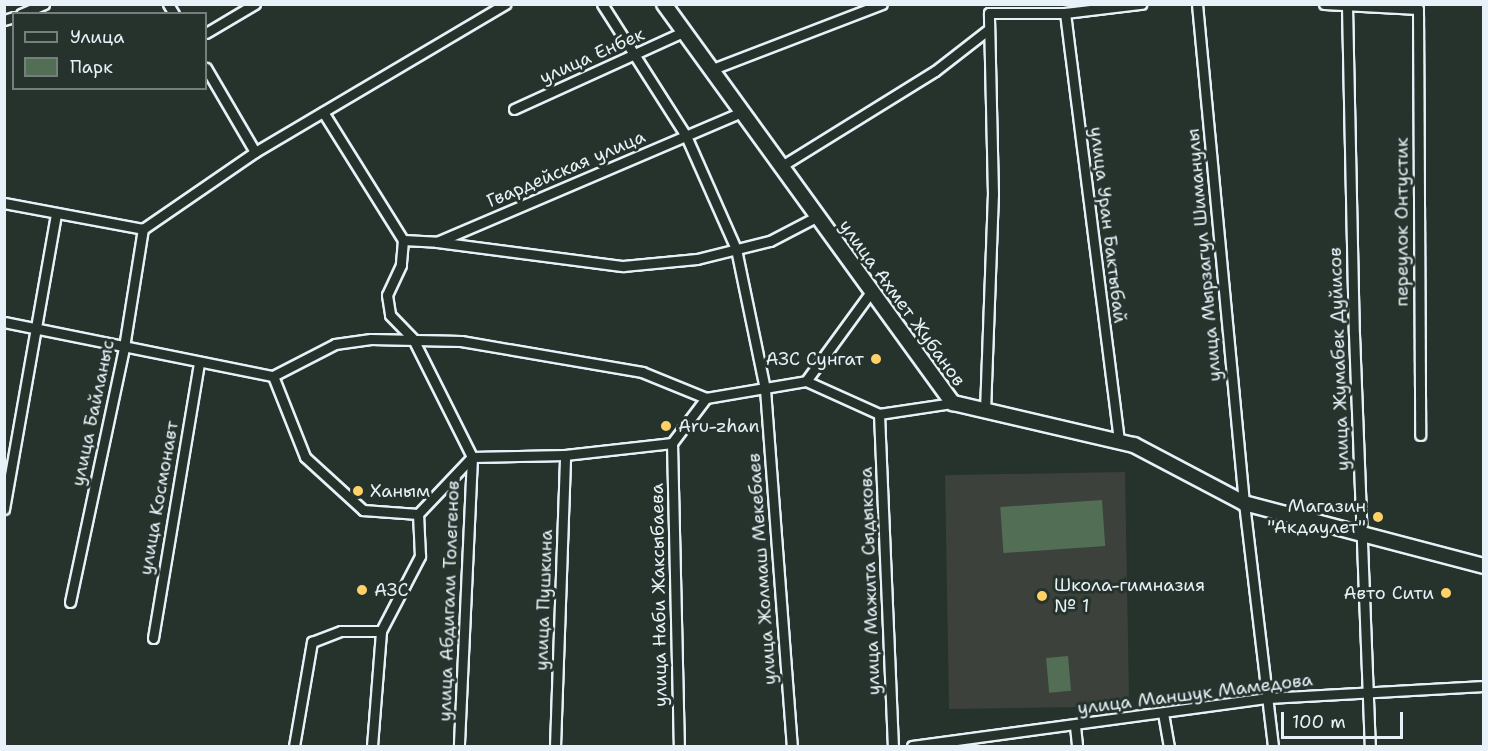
<!DOCTYPE html>
<html>
<head>
<meta charset="utf-8">
<style>
  body { margin:0 }
  #map { position:relative; width:1488px; height:751px; overflow:hidden; background:#26332d; font-family:"Shantell Sans",sans-serif }
  div>[style] { position:absolute }
  .built>* { inset:0; background:#3c423b; transform-origin:0 0 }
  .green>* { inset:0; background:#526e55; transform-origin:0 0 }
  .roads { filter:drop-shadow(2px 0 #e8f1f8) drop-shadow(-2px 0 #e8f1f8) drop-shadow(0 2px #e8f1f8) drop-shadow(0 -2px #e8f1f8) }
  .street>* { height:9px; margin:-4.5px; padding:0 4.5px; transform-origin:4.5px; border-radius:4.5px; background:#26332d }
  .secondary>* { height:14px; margin:-7px; padding:0 7px; transform-origin:7px; border-radius:7px; background:#26332d }
  .dots>* { width:16px; height:16px; translate:-50% -50%; box-sizing:border-box; border:3px solid #26332d; border-radius:50% }
  span { translate:-50% -50%; white-space:nowrap; text-align:center; line-height:1.15; -webkit-text-stroke:6px #26332d; paint-order:stroke }
  .street-label { font-size:18px; color:#e8f1f8 }
  .poi-label { font-size:18px; color:#e8f1f8 }
  .right { translate:-100% -50%; text-align:right }
  .left { translate:0 -50%; text-align:left }
  .frame { position:absolute; inset:0; border:6px solid #e8f1f8; pointer-events:none }
  .legend { position:absolute; left:12px; top:12px; width:195px; height:78px; box-sizing:border-box; background:#26332d; border:2px solid #747f7e; margin:0; padding:8px 10px; list-style:none; font-size:18px; color:#e8f1f8 }
  .legend li { display:flex; align-items:center; gap:12px; height:30px }
  .legend b { width:30px; border:2px solid #747f7e }
  .scale { position:absolute; left:1281px; top:712px; width:122px; height:27px; box-sizing:border-box; border:3px solid #e8f1f8; border-top:0; padding-left:8px; font-size:18px; line-height:21px; white-space:nowrap; color:#e8f1f8; -webkit-text-stroke:4px #26332d; paint-order:stroke }
</style>
</head>
<body>
<div id="map">
  <div class="built">
    <i style="left:1125px;top:472px;width:234px;height:180px;rotate:89deg"></i>
  </div>
  <div class="green">
    <i style="left:1102px;top:500px;width:46px;height:102px;rotate:86deg"></i>
    <i style="left:1068px;top:656px;width:35px;height:22px;rotate:85deg"></i>
  </div>
  <div class="roads">
    <div class="street">
      <i style="left:168px;top:4px;width:12px;rotate:59deg"></i>
      <i style="left:602px;top:4px;width:156px;rotate:57.5deg"></i>
      <i style="left:686px;top:136px;width:124px;rotate:66.1deg"></i>
      <i style="left:736px;top:249px;width:143px;rotate:78.3deg"></i>
      <i style="left:765px;top:389px;width:358px;rotate:85.7deg"></i>
      <i style="left:1197px;top:4px;width:501px;rotate:84.62deg"></i>
      <i style="left:1244px;top:503px;width:245px;rotate:83.2deg"></i>
      <i style="left:1324px;top:4px;width:94px;rotate:3deg"></i>
      <i style="left:1418px;top:9px;width:426px;rotate:89.7deg"></i>
      <i style="left:1347px;top:6px;width:328px;rotate:88.8deg"></i>
      <i style="left:1354px;top:334px;width:412px;rotate:87.8deg"></i>
      <i style="left:1065px;top:13px;width:432px;rotate:82.8deg"></i>
      <i style="left:21px;top:14px;width:25px;rotate:-23deg"></i>
      <i style="left:4px;top:20px;width:10px;rotate:-17deg"></i>
      <i style="left:206px;top:33px;width:57px;rotate:-30.6deg"></i>
      <i style="left:206px;top:68px;width:97px;rotate:59.7deg"></i>
      <i style="left:710px;top:70px;width:184px;rotate:-21deg"></i>
      <i style="left:514px;top:109px;width:186px;rotate:-24.5deg"></i>
      <i style="left:323px;top:112px;width:151px;rotate:58deg"></i>
      <i style="left:403px;top:240px;width:25px;rotate:95deg"></i>
      <i style="left:401px;top:265px;width:33px;rotate:115deg"></i>
      <i style="left:387px;top:295px;width:20px;rotate:81deg"></i>
      <i style="left:390px;top:315px;width:33px;rotate:46deg"></i>
      <i style="left:413px;top:339px;width:132px;rotate:63.4deg"></i>
      <i style="left:472px;top:457px;width:289px;rotate:92.6deg"></i>
      <i style="left:780px;top:167px;width:182px;rotate:-31.8deg"></i>
      <i style="left:935px;top:71px;width:68px;rotate:-37.9deg"></i>
      <i style="left:4px;top:203px;width:141px;rotate:10.6deg"></i>
      <i style="left:143px;top:229px;width:136px;rotate:-34.5deg"></i>
      <i style="left:255px;top:152px;width:291px;rotate:-30.6deg"></i>
      <i style="left:403px;top:240px;width:34px;rotate:3deg"></i>
      <i style="left:437px;top:242px;width:329px;rotate:-23.1deg"></i>
      <i style="left:437px;top:242px;width:188px;rotate:7.4deg"></i>
      <i style="left:623px;top:266px;width:74px;rotate:-5.4deg"></i>
      <i style="left:697px;top:259px;width:75px;rotate:-13.9deg"></i>
      <i style="left:770px;top:241px;width:52px;rotate:-27.6deg"></i>
      <i style="left:4px;top:322px;width:274px;rotate:11.4deg"></i>
      <i style="left:273px;top:376px;width:70px;rotate:-27.3deg"></i>
      <i style="left:335px;top:344px;width:36px;rotate:-8deg"></i>
      <i style="left:371px;top:339px;width:90px;rotate:1.3deg"></i>
      <i style="left:461px;top:341px;width:184px;rotate:9.7deg"></i>
      <i style="left:642px;top:372px;width:69px;rotate:22.1deg"></i>
      <i style="left:706px;top:398px;width:101px;rotate:-9.6deg"></i>
      <i style="left:806px;top:381px;width:110px;rotate:-53.9deg"></i>
      <i style="left:273px;top:376px;width:87px;rotate:68.4deg"></i>
      <i style="left:305px;top:457px;width:79px;rotate:42.4deg"></i>
      <i style="left:363px;top:510px;width:55px;rotate:4.2deg"></i>
      <i style="left:806px;top:381px;width:80px;rotate:24.3deg"></i>
      <i style="left:879px;top:414px;width:75px;rotate:-8.5deg"></i>
      <i style="left:985px;top:411px;width:217px;rotate:-87.9deg"></i>
      <i style="left:993px;top:194px;width:181px;rotate:-91.3deg"></i>
      <i style="left:989px;top:13px;width:76px"></i>
      <i style="left:1065px;top:13px;width:77px;rotate:-6.8deg"></i>
      <i style="left:879px;top:414px;width:332px;rotate:87.6deg"></i>
      <i style="left:672px;top:443px;width:303px;rotate:88.7deg"></i>
      <i style="left:4px;top:509px;width:300px;rotate:-80deg"></i>
      <i style="left:70px;top:602px;width:261px;rotate:-78deg"></i>
      <i style="left:124px;top:347px;width:120px;rotate:-80.9deg"></i>
      <i style="left:153px;top:638px;width:278px;rotate:-80.5deg"></i>
      <i style="left:1163px;top:713px;width:34px;rotate:80deg"></i>
      <i style="left:1075px;top:726px;width:20px;rotate:84deg"></i>
      <i style="left:294px;top:746px;width:106px;rotate:-80.2deg"></i>
      <i style="left:312px;top:642px;width:31px;rotate:-21deg"></i>
      <i style="left:341px;top:631px;width:40px"></i>
      <i style="left:381px;top:631px;width:85px;rotate:-62.5deg"></i>
      <i style="left:420px;top:556px;width:42px;rotate:-92.7deg"></i>
      <i style="left:418px;top:514px;width:79px;rotate:-46.5deg"></i>
      <i style="left:472px;top:457px;width:93px;rotate:-1.2deg"></i>
      <i style="left:565px;top:455px;width:108px;rotate:-6.4deg"></i>
      <i style="left:672px;top:443px;width:56px;rotate:-52.9deg"></i>
      <i style="left:372px;top:746px;width:115px;rotate:-85.5deg"></i>
      <i style="left:555px;top:746px;width:291px;rotate:-88deg"></i>
      <i style="left:912px;top:746px;width:359px;rotate:-7.7deg"></i>
      <i style="left:1268px;top:698px;width:216px;rotate:-3.2deg"></i>
    </div>
    <div class="secondary">
      <i style="left:664px;top:4px;width:493px;rotate:54.1deg"></i>
      <i style="left:953px;top:403px;width:186px;rotate:13.1deg"></i>
      <i style="left:1134px;top:445px;width:124px;rotate:27.8deg"></i>
      <i style="left:1244px;top:503px;width:248px;rotate:14.7deg"></i>
    </div>
  </div>
  <div class="dots">
    <i style="left:876px;top:359px;background:#ffd166"></i>
    <i style="left:666px;top:426px;background:#ffd166"></i>
    <i style="left:358px;top:491px;background:#ffd166"></i>
    <i style="left:1378px;top:517px;background:#ffd166"></i>
    <i style="left:362px;top:590px;background:#ffd166"></i>
    <i style="left:1446px;top:593px;background:#ffd166"></i>
    <i style="left:1042px;top:596px;background:#ffd166"></i>
  </div>
  <div class="street-label">
    <span style="left:592px;top:56px;rotate:-24deg">улица Енбек</span>
    <span style="left:566px;top:169px;rotate:-23deg">Гвардейская улица</span>
    <span style="left:1402px;top:222px;rotate:-90deg">переулок Онтустик</span>
    <span style="left:1108px;top:225px;rotate:83deg">улица Уран Бактыбай</span>
    <span style="left:1204px;top:255px;rotate:-95deg">улица Мырзагул Шиманулы</span>
    <span style="left:902px;top:303px;rotate:54deg">улица Ахмет Жубанов</span>
    <span style="left:1339px;top:359px;rotate:-92deg">улица Жумабек Дуйисов</span>
    <span style="left:93px;top:413px;rotate:-78deg">улица Байланыс</span>
    <span style="left:159px;top:498px;rotate:-80deg">улица Космонавт</span>
    <span style="left:762px;top:569px;rotate:-94deg">улица Жолмаш Мекебаев</span>
    <span style="left:870px;top:581px;rotate:-92deg">улица Мажита Сыдыкова</span>
    <span style="left:659px;top:595px;rotate:-91deg">улица Наби Жаксыбаева</span>
    <span style="left:544px;top:600px;rotate:-88deg">улица Пушкина</span>
    <span style="left:449px;top:601px;rotate:-88deg">улица Абдигали Толегенов</span>
    <span style="left:1195px;top:694px;rotate:-7deg">улица Маншук Мамедова</span>
  </div>
  <div class="poi-label">
    <span class="right" style="left:864px;top:359px">АЗС Сунгат</span>
    <span class="left" style="left:678px;top:426px">Aru-zhan</span>
    <span class="left" style="left:370px;top:491px">Ханым</span>
    <span class="right" style="left:1366px;top:517px">Магазин<br>"Акдаулет"</span>
    <span class="left" style="left:1054px;top:596px">Школа-гимназия<br>№ 1</span>
    <span class="left" style="left:374px;top:590px">АЗС</span>
    <span class="right" style="left:1434px;top:593px">Авто Сити</span>
  </div>
  <div class="frame"></div>
  <ul class="legend">
  <li><b style="height:8px;background:#26332d"></b>Улица</li>
  <li><b style="height:16px;background:#526e55"></b>Парк</li>
  </ul>
  <div class="scale">100 m</div>
</div>
</body>
</html>
